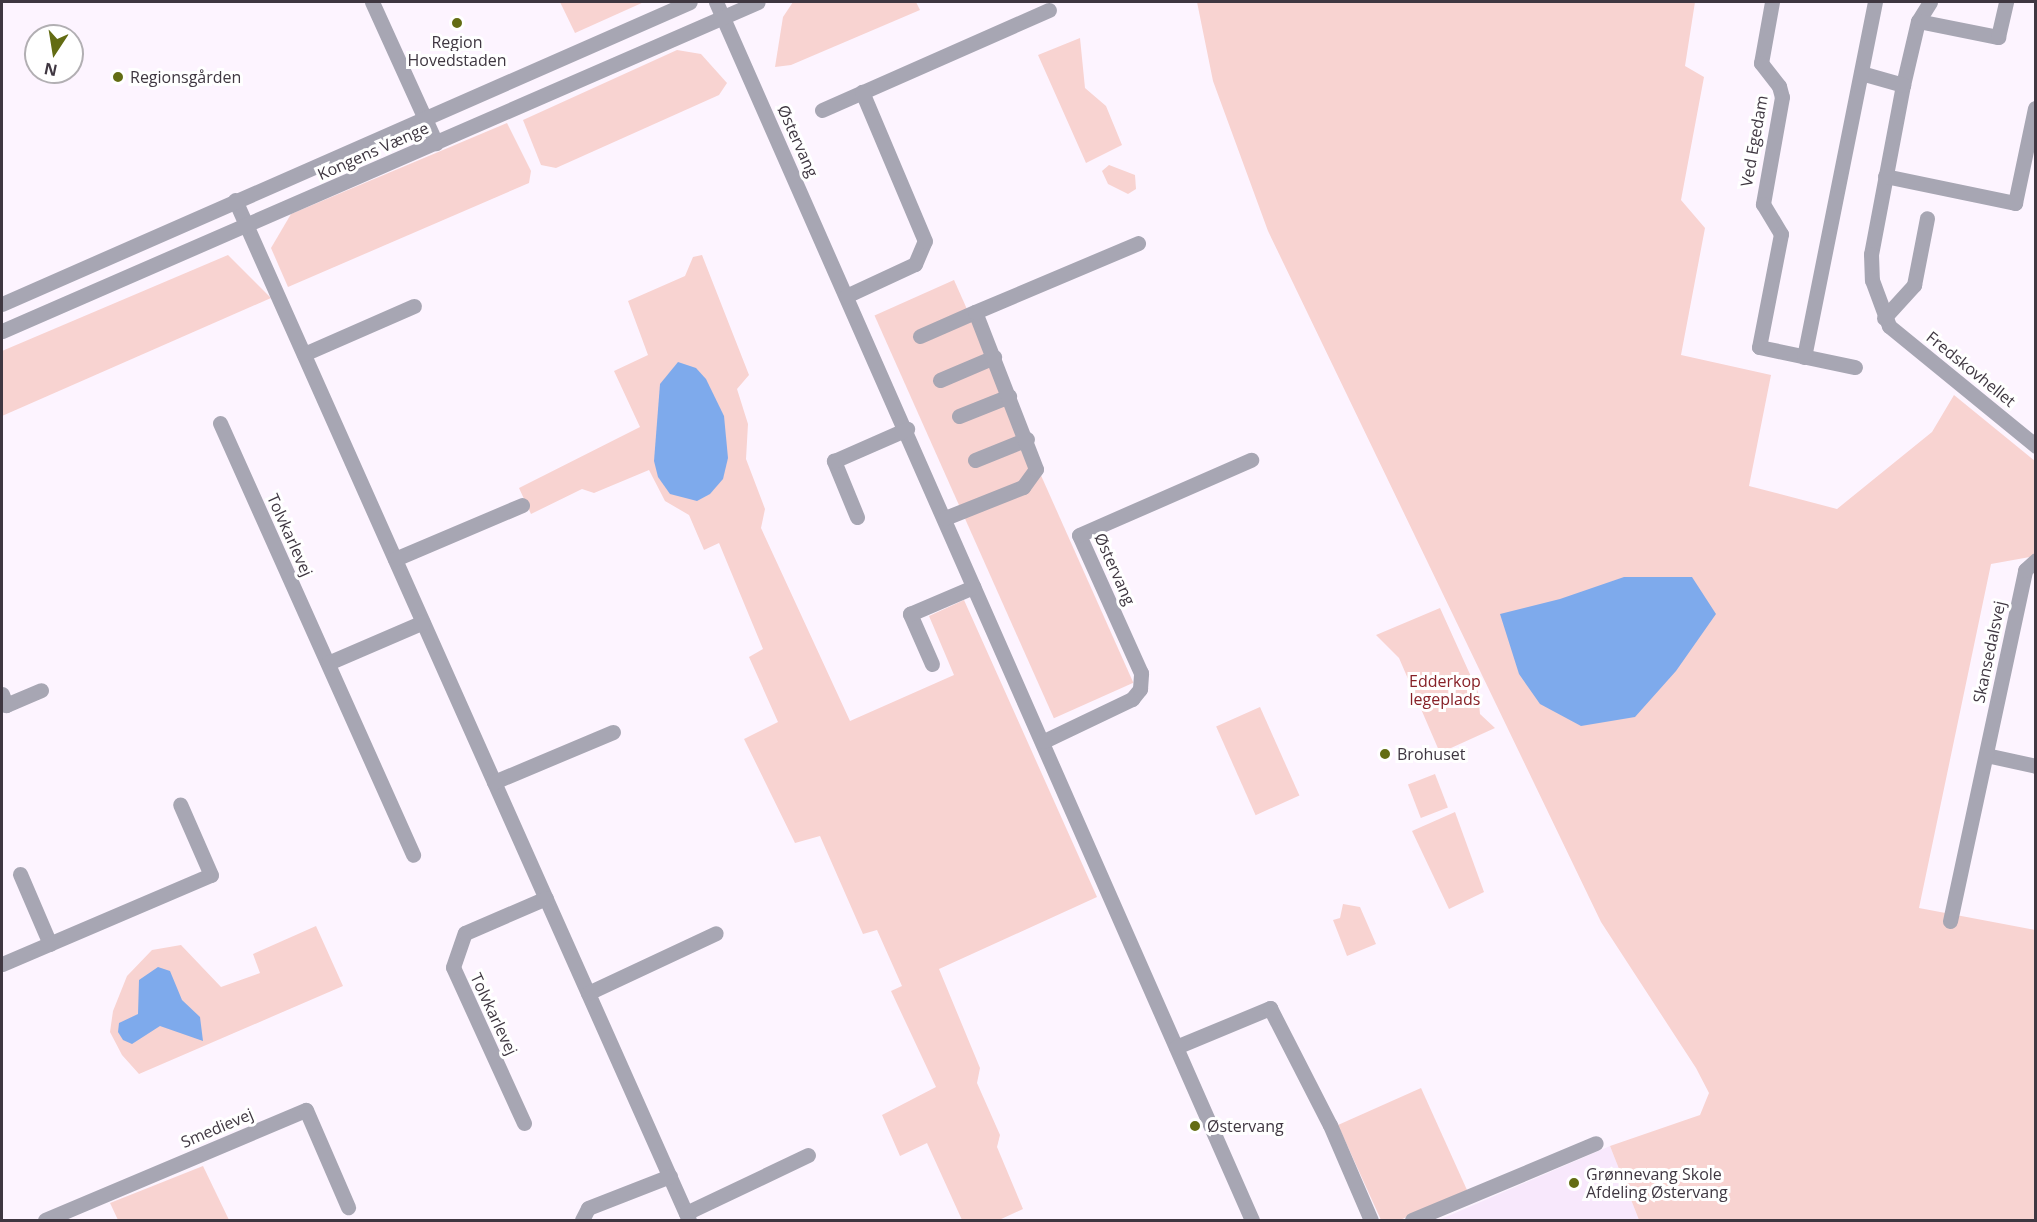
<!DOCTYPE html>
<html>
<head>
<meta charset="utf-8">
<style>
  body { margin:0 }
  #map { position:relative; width:2037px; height:1222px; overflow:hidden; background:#fdf4ff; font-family:"Open Sans",sans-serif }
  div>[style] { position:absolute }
  .built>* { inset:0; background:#f8e8fc }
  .green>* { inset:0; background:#f8d3d1; transform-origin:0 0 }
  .water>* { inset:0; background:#7eaaec }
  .minor>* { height:15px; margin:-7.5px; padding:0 7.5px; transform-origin:7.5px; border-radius:7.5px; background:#a7a6b3 }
  .dots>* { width:16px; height:16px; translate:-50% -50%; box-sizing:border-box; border:3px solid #fff; border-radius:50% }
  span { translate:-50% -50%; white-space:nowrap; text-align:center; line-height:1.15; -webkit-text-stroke:6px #fff; paint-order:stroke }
  .poi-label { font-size:16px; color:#3f3741 }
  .left { translate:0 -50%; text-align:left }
  .street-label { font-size:16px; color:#3f3741 }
  .park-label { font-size:16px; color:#872127 }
  .frame { position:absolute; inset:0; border:3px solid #3f3741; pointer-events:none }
  .north { position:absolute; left:24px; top:24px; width:60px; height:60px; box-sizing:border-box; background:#fff; border:2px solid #b2afb3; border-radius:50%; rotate:192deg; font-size:16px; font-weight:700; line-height:24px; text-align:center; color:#3f3741 }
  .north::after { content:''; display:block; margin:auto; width:21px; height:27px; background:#636c13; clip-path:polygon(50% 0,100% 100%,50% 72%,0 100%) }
</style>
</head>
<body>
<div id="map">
  <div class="built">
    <i style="clip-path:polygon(1610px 1146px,1639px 1220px,1439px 1220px)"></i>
  </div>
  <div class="green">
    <i style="clip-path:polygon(560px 2px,644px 2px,575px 33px)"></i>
    <i style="clip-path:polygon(793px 2px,916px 2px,920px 10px,791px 65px,775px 67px,783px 17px)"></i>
    <i style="clip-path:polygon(1197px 2px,1695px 2px,1685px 66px,1704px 77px,1681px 200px,1705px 228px,1681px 355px,1771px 375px,1749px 486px,1837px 509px,1932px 432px,1954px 395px,2035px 461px,2035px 556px,1991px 564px,1919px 908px,2035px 930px,2035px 1220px,1639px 1220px,1610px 1146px,1700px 1115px,1709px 1093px,1696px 1068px,1601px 922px,1268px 231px,1213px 81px)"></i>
    <i style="clip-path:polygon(1080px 38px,1085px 88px,1106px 106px,1122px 145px,1086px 163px,1038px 55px)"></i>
    <i style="clip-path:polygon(677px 50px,701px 54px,727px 83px,719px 95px,556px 168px,541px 165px,523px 120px)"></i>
    <i style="clip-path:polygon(507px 123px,531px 171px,529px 183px,288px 287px,271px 248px,291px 214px)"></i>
    <i style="clip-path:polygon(1109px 165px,1135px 175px,1136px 189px,1128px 194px,1108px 184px,1102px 171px)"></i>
    <i style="clip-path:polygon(228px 255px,271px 298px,2px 416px,2px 351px)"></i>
    <i style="clip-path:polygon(702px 255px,749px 375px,737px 389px,748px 424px,746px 459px,765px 509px,761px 528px,850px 721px,954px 675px,929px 616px,964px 600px,1097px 897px,939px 969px,980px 1068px,977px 1083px,1000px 1135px,997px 1147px,1023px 1209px,999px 1220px,962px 1220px,927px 1143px,900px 1156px,882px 1115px,936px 1087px,891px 991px,902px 986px,877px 930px,863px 934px,820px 836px,795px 843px,744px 739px,778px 722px,749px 657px,763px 649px,719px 543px,704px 550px,689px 515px,665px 501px,649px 470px,594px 493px,582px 489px,531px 514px,519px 488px,640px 427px,614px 371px,648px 355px,628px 301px,685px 276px,693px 257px)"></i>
    <i style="left:954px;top:280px;width:441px;height:87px;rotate:66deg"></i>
    <i style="clip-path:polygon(1440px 608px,1478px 692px,1480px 714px,1495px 728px,1440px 753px,1399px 658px,1376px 635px)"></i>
    <i style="left:1260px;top:707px;width:97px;height:48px;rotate:66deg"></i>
    <i style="left:1435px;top:774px;width:36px;height:29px;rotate:69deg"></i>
    <i style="clip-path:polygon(1455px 812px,1484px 892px,1449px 909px,1412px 831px)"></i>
    <i style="clip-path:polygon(1343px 904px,1360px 907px,1376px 944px,1347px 956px,1333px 920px,1340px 918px)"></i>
    <i style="clip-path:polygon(316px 926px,343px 986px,139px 1074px,122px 1055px,110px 1032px,113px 1011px,127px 976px,152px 950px,181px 945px,221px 987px,260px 973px,253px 954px)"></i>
    <i style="clip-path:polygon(1421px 1088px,1467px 1190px,1400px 1220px,1381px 1220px,1338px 1125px)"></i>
    <i style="clip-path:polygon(203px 1166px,229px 1220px,118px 1220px,110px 1203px)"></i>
  </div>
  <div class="water">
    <i style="clip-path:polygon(678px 362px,696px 368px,706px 379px,724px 416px,728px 458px,723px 479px,710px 494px,697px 501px,670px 494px,658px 477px,654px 461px,660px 384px)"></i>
    <i style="clip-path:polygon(1624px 577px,1692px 577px,1716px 614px,1676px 671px,1635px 717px,1581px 726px,1540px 704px,1519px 674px,1500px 614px,1560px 599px)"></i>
    <i style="clip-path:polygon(158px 967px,170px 971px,182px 1000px,200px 1017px,203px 1041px,160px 1026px,132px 1044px,123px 1040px,118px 1032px,119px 1023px,138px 1014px,139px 980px)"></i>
  </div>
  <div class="minor">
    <i style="left:372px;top:2px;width:155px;rotate:65.6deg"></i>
    <i style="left:716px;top:2px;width:1331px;rotate:66.25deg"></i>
    <i style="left:1772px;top:2px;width:62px;rotate:100.2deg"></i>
    <i style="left:1761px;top:63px;width:29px;rotate:52deg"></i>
    <i style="left:1779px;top:86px;width:11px;rotate:75deg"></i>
    <i style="left:1782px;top:97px;width:109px;rotate:100.1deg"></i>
    <i style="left:1763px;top:204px;width:35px;rotate:59deg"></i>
    <i style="left:1781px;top:234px;width:115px;rotate:101deg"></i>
    <i style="left:1759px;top:347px;width:98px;rotate:11.8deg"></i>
    <i style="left:1930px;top:2px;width:22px;rotate:122deg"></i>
    <i style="left:1918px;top:21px;width:66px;rotate:103.2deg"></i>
    <i style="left:1903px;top:85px;width:172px;rotate:100.7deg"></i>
    <i style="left:1871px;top:254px;width:26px;rotate:88deg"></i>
    <i style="left:1872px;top:280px;width:49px;rotate:69.7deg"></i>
    <i style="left:1889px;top:326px;width:190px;rotate:39.2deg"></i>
    <i style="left:1918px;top:21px;width:82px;rotate:11.3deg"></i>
    <i style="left:1998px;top:37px;width:36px;rotate:-77deg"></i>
    <i style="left:1861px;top:73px;width:44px;rotate:15.9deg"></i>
    <i style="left:822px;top:110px;width:248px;rotate:-23.8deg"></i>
    <i style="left:1885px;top:176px;width:133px;rotate:11.7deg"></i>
    <i style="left:2015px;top:203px;width:97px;rotate:-78.1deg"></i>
    <i style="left:235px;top:200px;width:1116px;rotate:66.01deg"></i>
    <i style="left:846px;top:296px;width:76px;rotate:-24.9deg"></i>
    <i style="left:915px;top:264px;width:25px;rotate:-67deg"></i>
    <i style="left:925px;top:241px;width:162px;rotate:-112.9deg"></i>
    <i style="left:2px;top:304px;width:751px;rotate:-23.7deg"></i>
    <i style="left:1884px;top:318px;width:45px;rotate:-47.7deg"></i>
    <i style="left:1914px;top:285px;width:68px;rotate:-79deg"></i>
    <i style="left:2px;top:331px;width:824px;rotate:-23.52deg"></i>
    <i style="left:920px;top:336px;width:60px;rotate:-23.6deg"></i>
    <i style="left:304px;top:354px;width:120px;rotate:-23.6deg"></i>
    <i style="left:1804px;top:357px;width:362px;rotate:-78.7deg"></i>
    <i style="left:940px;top:380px;width:59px;rotate:-23.1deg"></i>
    <i style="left:959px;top:416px;width:54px;rotate:-21.8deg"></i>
    <i style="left:220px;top:423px;width:473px;rotate:65.9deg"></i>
    <i style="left:975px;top:460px;width:56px;rotate:-22deg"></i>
    <i style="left:857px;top:517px;width:61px;rotate:-112.3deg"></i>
    <i style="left:834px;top:461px;width:80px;rotate:-23.7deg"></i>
    <i style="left:945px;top:518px;width:84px;rotate:-21.7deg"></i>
    <i style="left:1023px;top:487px;width:22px;rotate:-54deg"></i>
    <i style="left:1036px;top:469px;width:168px;rotate:-111.2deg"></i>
    <i style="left:975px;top:312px;width:177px;rotate:-22.9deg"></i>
    <i style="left:395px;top:559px;width:138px;rotate:-23deg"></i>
    <i style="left:328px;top:663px;width:103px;rotate:-23.3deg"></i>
    <i style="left:932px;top:664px;width:55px;rotate:-113.7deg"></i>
    <i style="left:910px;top:614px;width:69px;rotate:-23.2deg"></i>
    <i style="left:2px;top:694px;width:12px;rotate:70deg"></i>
    <i style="left:6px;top:705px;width:38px;rotate:-23deg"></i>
    <i style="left:1044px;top:741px;width:98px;rotate:-25.5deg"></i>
    <i style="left:1132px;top:699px;width:13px;rotate:-51deg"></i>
    <i style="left:1140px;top:689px;width:16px;rotate:-86deg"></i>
    <i style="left:1141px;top:673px;width:151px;rotate:-114.2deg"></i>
    <i style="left:1079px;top:535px;width:188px;rotate:-23.6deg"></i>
    <i style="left:1986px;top:755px;width:51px;rotate:12.4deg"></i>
    <i style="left:494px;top:782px;width:129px;rotate:-22.8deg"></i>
    <i style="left:20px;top:874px;width:76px;rotate:66.8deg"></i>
    <i style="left:1950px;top:921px;width:359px;rotate:-77.9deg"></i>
    <i style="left:2025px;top:570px;width:15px;rotate:-42deg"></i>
    <i style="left:2px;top:964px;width:227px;rotate:-23.1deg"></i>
    <i style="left:211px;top:875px;width:77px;rotate:-113.6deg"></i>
    <i style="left:588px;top:993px;width:141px;rotate:-25.1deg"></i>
    <i style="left:1176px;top:1047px;width:102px;rotate:-22.5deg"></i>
    <i style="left:1270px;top:1008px;width:131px;rotate:62.9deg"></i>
    <i style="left:1330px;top:1125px;width:103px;rotate:66.7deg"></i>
    <i style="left:524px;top:1123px;width:171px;rotate:-114.5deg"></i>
    <i style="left:453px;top:967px;width:36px;rotate:-71deg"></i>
    <i style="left:465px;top:933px;width:88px;rotate:-23.4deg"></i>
    <i style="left:686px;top:1213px;width:135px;rotate:-25.4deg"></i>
    <i style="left:45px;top:1220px;width:283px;rotate:-22.9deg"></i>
    <i style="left:306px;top:1110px;width:106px;rotate:66.6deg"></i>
    <i style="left:582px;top:1220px;width:13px;rotate:-63deg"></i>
    <i style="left:588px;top:1208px;width:88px;rotate:-21.3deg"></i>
    <i style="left:1412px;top:1220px;width:199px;rotate:-22.7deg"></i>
  </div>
  <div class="dots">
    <i style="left:457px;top:23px;background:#636c13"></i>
    <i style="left:118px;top:77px;background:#636c13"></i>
    <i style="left:1385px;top:754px;background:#636c13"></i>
    <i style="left:1195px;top:1126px;background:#636c13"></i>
    <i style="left:1574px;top:1183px;background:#636c13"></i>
  </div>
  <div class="poi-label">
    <span style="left:457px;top:51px">Region<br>Hovedstaden</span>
    <span class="left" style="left:130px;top:77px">Regionsgården</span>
    <span class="left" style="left:1397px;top:754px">Brohuset</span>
    <span class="left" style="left:1207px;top:1126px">Østervang</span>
    <span class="left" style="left:1586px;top:1183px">Grønnevang Skole<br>Afdeling Østervang</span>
  </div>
  <div class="street-label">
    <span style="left:798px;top:141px;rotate:66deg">Østervang</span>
    <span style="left:1754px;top:141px;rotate:-80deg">Ved Egedam</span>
    <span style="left:373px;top:151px;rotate:-24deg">Kongens Vænge</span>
    <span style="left:1971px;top:369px;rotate:39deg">Fredskovhellet</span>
    <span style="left:290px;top:535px;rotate:66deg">Tolvkarlevej</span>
    <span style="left:1115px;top:569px;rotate:66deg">Østervang</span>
    <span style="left:1989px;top:652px;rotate:-78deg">Skansedalsvej</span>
    <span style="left:494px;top:1014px;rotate:65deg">Tolvkarlevej</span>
    <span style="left:217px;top:1128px;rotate:-23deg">Smedievej</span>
  </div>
  <div class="park-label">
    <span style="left:1445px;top:690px">Edderkop<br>legeplads</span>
  </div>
  <div class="frame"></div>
  <div class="north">N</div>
</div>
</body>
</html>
